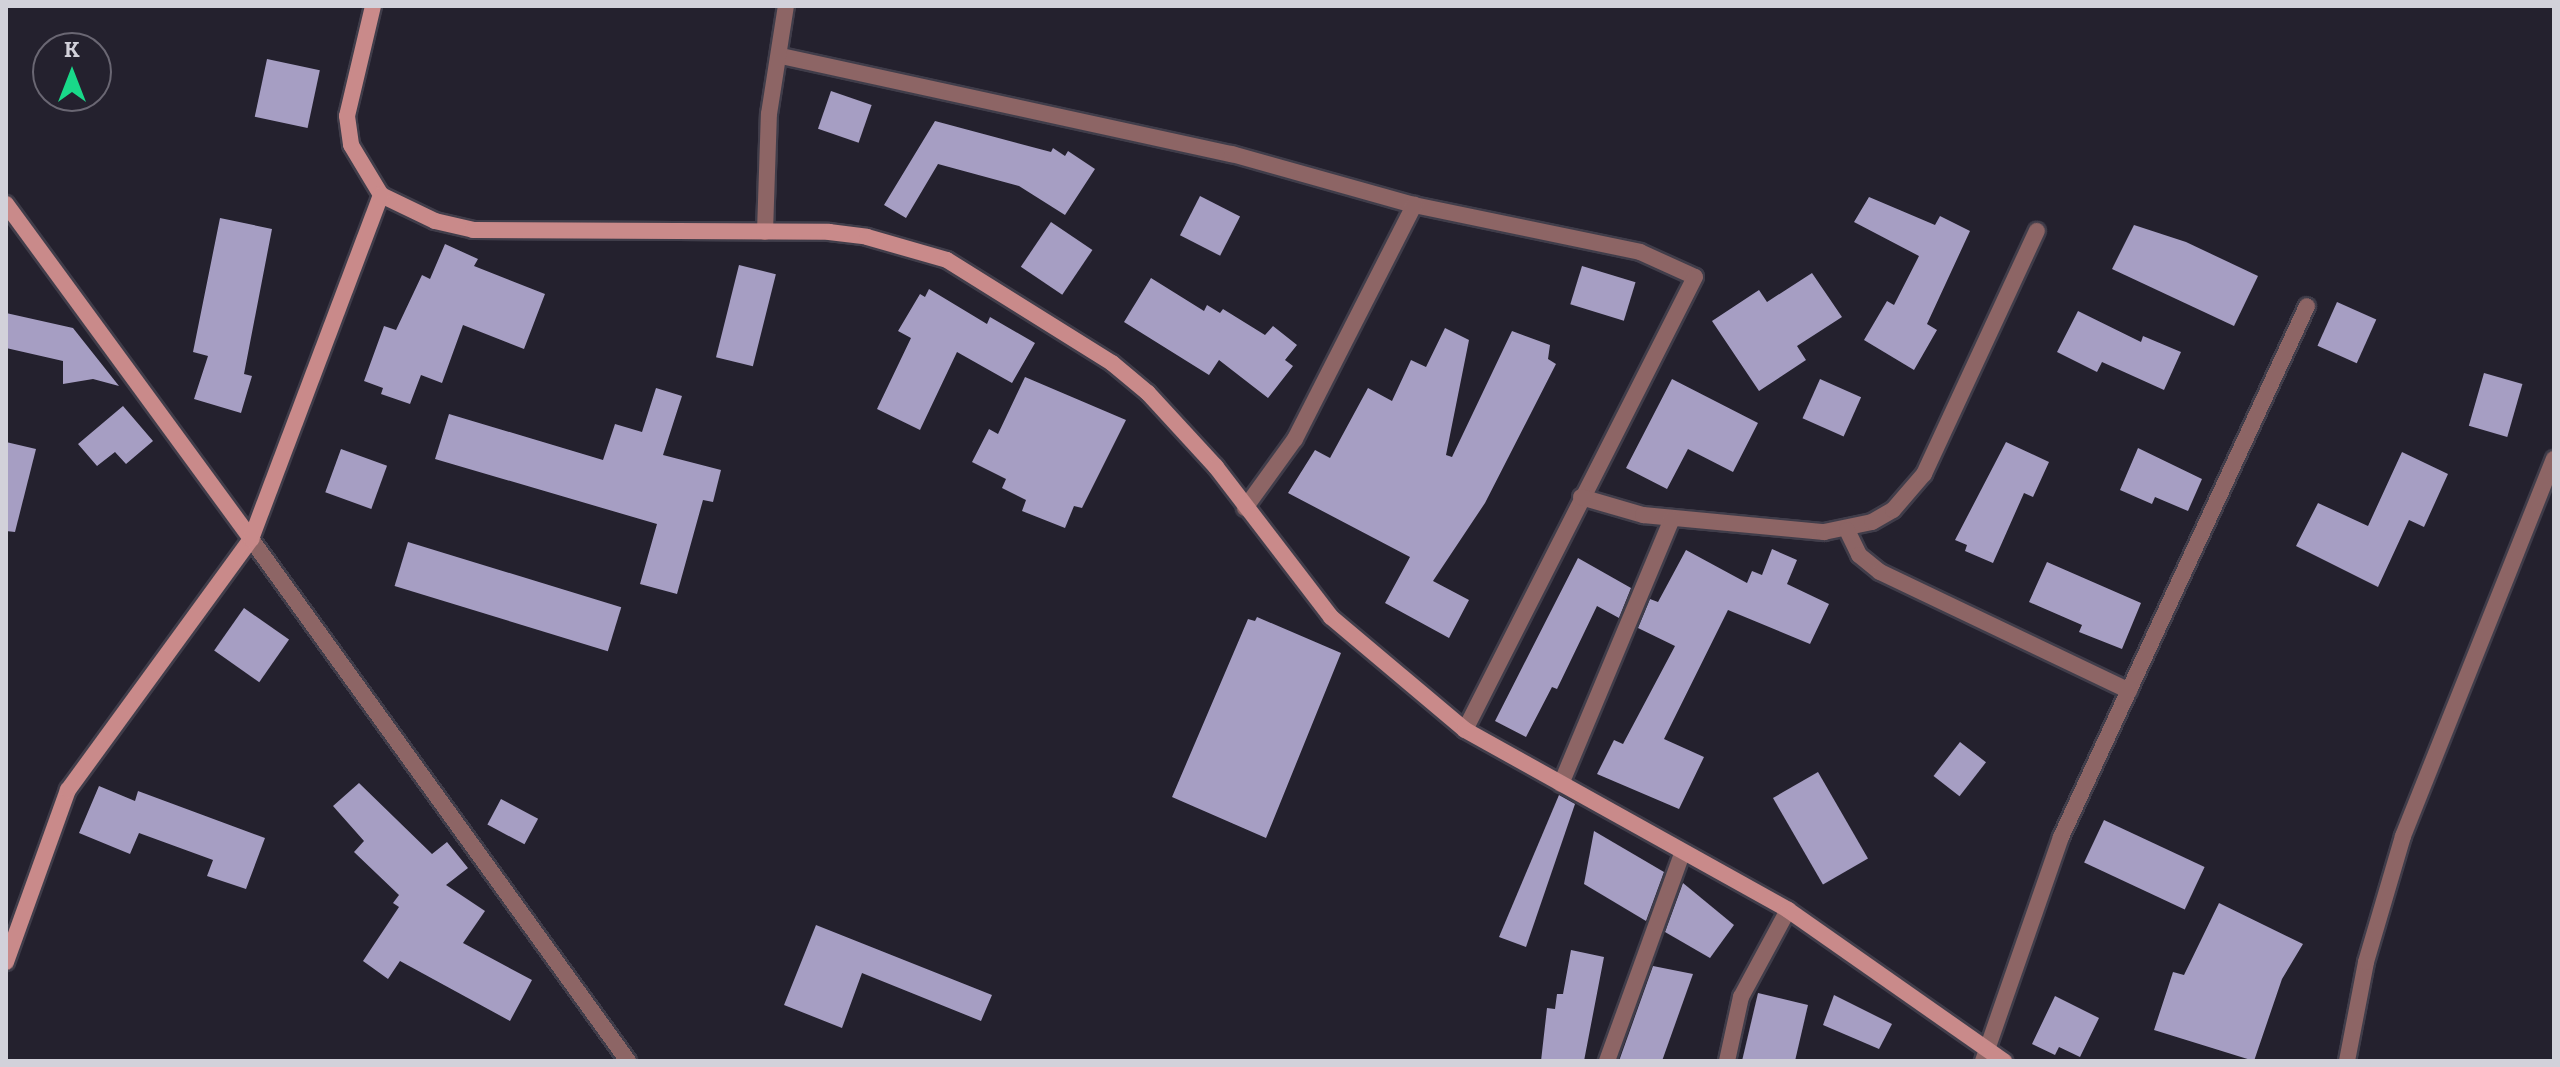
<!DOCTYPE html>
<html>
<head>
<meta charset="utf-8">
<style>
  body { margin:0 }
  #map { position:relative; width:2560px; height:1067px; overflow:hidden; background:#24212e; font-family:Bitter,serif }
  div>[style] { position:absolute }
  .building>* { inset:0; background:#a69ec3; transform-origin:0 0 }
  .roads { filter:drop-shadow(2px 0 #403d4a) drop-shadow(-2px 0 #403d4a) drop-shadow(0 2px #403d4a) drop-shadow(0 -2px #403d4a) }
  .street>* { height:16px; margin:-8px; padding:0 8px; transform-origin:8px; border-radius:8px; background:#8d6565 }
  .secondary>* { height:16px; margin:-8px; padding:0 8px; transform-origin:8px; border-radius:8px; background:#c98a8a }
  span { translate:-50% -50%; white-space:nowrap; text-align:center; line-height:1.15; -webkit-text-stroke:8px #24212e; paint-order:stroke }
  .frame { position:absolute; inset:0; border:8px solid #d2d1da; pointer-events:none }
  .north { position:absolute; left:32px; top:32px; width:80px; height:80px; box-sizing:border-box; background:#24212e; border:2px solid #6a6773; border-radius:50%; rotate:0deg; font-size:22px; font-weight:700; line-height:32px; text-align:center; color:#d2d1da }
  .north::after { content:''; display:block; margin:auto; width:28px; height:36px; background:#19d989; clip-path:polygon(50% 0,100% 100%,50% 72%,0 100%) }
</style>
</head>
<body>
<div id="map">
  <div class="building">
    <i style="left:267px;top:59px;width:54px;height:59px;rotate:12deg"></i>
    <i style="left:831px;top:91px;width:43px;height:40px;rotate:19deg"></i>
    <i style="clip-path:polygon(935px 121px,1051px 152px,1053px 148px,1065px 156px,1068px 151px,1095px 169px,1065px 215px,1019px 186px,938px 164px,906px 218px,884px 205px)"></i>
    <i style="left:1200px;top:196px;width:45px;height:44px;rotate:27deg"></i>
    <i style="clip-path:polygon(1869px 197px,1935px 225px,1940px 216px,1970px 231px,1927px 324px,1937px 330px,1914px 370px,1864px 340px,1887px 301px,1894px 305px,1919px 256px,1854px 222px)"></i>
    <i style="clip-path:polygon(220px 218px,272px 229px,244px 374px,252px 376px,241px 413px,194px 399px,208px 356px,193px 352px)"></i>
    <i style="left:1051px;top:222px;width:50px;height:54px;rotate:34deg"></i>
    <i style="clip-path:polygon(2134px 225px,2186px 242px,2258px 276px,2234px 326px,2112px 269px)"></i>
    <i style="clip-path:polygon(445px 244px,478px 259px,474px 266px,545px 294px,524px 349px,463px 325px,442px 383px,421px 375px,410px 404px,381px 394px,383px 388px,364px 381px,384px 326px,396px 330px,422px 275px,430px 279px)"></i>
    <i style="left:739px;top:265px;width:38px;height:95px;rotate:14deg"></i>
    <i style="left:1582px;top:266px;width:56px;height:40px;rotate:17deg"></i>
    <i style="clip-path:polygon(1812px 273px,1842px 317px,1797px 346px,1806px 360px,1759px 391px,1712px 321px,1759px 290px,1767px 302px)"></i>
    <i style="clip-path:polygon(1151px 278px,1204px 311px,1207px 305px,1220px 313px,1223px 309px,1265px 335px,1273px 326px,1297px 345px,1285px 360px,1293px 366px,1268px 398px,1219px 360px,1209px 375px,1124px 322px)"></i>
    <i style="clip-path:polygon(929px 289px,987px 324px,990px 317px,1035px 343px,1012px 383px,957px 352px,920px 430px,877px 409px,911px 338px,898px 331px,920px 294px,925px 297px)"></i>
    <i style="left:2337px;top:302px;width:43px;height:48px;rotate:24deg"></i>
    <i style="clip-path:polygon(2078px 311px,2141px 342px,2143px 336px,2181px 352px,2164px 390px,2102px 362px,2097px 372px,2057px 352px)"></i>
    <i style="clip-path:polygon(6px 313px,73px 328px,119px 386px,93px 379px,63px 384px,63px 361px,6px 348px)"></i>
    <i style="clip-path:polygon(1445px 328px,1469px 340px,1446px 455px,1452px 457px,1512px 331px,1550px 345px,1548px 359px,1556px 364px,1485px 503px,1433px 581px,1469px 600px,1449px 638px,1385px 603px,1410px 557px,1288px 493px,1315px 450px,1330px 458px,1368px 388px,1392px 401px,1411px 360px,1426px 367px)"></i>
    <i style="left:2484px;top:373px;width:40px;height:55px;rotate:16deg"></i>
    <i style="clip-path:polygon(1025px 377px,1126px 420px,1082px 508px,1074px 506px,1065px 528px,1022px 511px,1026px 500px,1002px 488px,1006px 479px,972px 462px,989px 429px,998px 434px)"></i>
    <i style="clip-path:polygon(1672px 379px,1758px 423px,1733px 472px,1688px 449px,1667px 489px,1626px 468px)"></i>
    <i style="left:1820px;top:379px;width:45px;height:43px;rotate:24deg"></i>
    <i style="clip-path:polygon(656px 388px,682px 396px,663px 455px,721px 470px,713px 502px,703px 500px,677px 594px,640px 584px,657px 524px,435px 459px,449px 414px,603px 460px,615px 424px,642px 432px)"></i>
    <i style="clip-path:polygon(123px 406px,153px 441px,126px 464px,115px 452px,97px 466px,78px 444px)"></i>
    <i style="clip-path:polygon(6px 442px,36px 449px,15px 532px,6px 531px)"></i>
    <i style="clip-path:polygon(2006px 442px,2049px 462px,2033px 497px,2024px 493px,1993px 563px,1965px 551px,1967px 545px,1955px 540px)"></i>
    <i style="clip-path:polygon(2138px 448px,2202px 479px,2188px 511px,2155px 497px,2152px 504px,2120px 490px)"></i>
    <i style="left:341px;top:449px;width:49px;height:46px;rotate:20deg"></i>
    <i style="clip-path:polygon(2402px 452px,2448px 474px,2424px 527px,2409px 520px,2378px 587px,2296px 546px,2318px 503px,2368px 526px)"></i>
    <i style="left:408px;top:542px;width:223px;height:46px;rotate:17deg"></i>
    <i style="clip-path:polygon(1772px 549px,1797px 560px,1787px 584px,1829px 604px,1810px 644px,1728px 610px,1664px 739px,1704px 757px,1679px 809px,1597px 774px,1614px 740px,1623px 744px,1675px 646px,1638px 628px,1650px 599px,1658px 602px,1686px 550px,1747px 583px,1752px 571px,1762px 575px)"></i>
    <i style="clip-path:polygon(1578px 558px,1631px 588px,1619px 618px,1597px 606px,1557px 689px,1552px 687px,1526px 737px,1495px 721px)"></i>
    <i style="clip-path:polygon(2047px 562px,2141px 603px,2122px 649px,2079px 632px,2082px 625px,2029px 602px)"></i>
    <i style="left:244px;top:608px;width:55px;height:52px;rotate:35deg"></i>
    <i style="clip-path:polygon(1257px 617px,1341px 653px,1266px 838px,1172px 797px,1248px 619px,1255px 621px)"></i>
    <i style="left:1960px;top:742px;width:33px;height:43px;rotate:38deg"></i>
    <i style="left:1818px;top:772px;width:100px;height:52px;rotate:60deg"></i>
    <i style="clip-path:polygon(359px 783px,432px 854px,447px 842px,468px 868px,446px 885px,485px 911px,463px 943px,532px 980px,510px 1021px,400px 961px,388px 979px,363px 961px,399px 907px,393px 903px,399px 895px,354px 852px,364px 841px,333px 806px)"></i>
    <i style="clip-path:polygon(99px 786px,135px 801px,138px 791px,265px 838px,246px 889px,207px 876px,213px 860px,139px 833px,130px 854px,79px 833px)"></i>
    <i style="clip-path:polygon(1559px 795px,1575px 804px,1526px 947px,1499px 937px)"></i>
    <i style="left:501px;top:799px;width:42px;height:29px;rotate:28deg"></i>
    <i style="left:2104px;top:820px;width:111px;height:47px;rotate:25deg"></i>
    <i style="clip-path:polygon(1594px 831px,1664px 872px,1646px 921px,1584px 884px)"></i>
    <i style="clip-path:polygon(1683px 883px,1734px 925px,1710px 958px,1665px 932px)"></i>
    <i style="clip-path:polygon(2219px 903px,2303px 944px,2282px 979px,2254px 1061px,2154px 1030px,2173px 972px,2184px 975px)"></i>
    <i style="clip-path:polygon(816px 925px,992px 995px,981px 1021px,862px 973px,842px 1028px,784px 1005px)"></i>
    <i style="clip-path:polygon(1571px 950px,1604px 957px,1584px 1061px,1541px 1061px,1547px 1008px,1555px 1009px,1557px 994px,1563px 994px)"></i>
    <i style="clip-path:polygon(1653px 966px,1693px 974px,1662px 1061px,1619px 1061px)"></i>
    <i style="clip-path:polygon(1758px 993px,1808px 1005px,1795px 1061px,1742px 1061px)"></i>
    <i style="clip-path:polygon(1834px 995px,1892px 1024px,1879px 1049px,1823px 1025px)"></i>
    <i style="clip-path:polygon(2055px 996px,2099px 1018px,2080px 1057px,2059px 1047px,2055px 1055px,2032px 1044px)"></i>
  </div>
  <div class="roads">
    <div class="street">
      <i style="left:781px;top:56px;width:462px;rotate:12.3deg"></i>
      <i style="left:1232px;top:154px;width:189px;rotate:15.7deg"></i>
      <i style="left:1414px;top:205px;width:231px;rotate:11.7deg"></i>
      <i style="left:1640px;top:252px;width:60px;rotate:24.4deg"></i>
      <i style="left:1695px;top:277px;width:508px;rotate:116.92deg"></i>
      <i style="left:765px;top:232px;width:118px;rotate:-88.1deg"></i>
      <i style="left:769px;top:114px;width:109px;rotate:-81.1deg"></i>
      <i style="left:1581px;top:497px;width:65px;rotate:16.2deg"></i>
      <i style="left:1643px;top:515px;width:182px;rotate:5.4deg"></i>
      <i style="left:1824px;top:532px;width:49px;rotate:-11.8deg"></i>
      <i style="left:1872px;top:522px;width:24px;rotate:-30deg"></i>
      <i style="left:1893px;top:510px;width:48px;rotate:-49.3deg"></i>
      <i style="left:1924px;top:474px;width:268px;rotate:-65.1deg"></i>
      <i style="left:1245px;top:508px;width:85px;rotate:-54.1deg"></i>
      <i style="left:1295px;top:439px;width:263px;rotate:-63deg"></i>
      <i style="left:1847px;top:530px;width:28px;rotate:64deg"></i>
      <i style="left:1859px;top:555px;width:27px;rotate:39deg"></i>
      <i style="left:1880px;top:572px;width:276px;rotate:25.5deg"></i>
      <i style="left:251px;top:539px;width:644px;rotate:54.16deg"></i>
      <i style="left:1561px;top:784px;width:287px;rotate:-67.3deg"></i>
      <i style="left:1607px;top:1061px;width:220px;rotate:-70.1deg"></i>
      <i style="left:1727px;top:1061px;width:66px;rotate:-77.7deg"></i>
      <i style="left:1741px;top:997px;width:99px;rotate:-61.6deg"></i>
      <i style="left:1983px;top:1061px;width:237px;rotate:-70.8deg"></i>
      <i style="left:2061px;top:837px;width:585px;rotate:-65.14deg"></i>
      <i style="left:2347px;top:1061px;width:101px;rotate:-79.1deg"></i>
      <i style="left:2366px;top:962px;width:131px;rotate:-73.6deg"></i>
      <i style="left:2403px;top:836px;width:406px;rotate:-68.2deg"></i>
    </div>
    <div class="secondary">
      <i style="left:373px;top:6px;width:113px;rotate:103.3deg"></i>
      <i style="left:347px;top:116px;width:29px;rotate:82deg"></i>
      <i style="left:351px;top:145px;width:58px;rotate:59deg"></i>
      <i style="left:381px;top:195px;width:60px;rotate:25.7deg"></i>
      <i style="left:435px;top:221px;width:39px;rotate:13deg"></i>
      <i style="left:473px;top:230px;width:356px;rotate:0.3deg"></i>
      <i style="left:829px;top:232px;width:38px;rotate:7deg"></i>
      <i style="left:867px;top:237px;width:83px;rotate:16deg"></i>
      <i style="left:947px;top:260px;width:195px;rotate:32deg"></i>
      <i style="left:1112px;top:363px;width:47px;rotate:39.8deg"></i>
      <i style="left:1148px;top:393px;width:100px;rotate:47.4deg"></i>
      <i style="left:1216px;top:467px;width:189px;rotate:52.5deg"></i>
      <i style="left:1331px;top:617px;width:175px;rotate:40.1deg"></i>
      <i style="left:1465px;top:730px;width:370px;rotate:29.1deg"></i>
      <i style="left:1788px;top:910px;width:264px;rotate:35deg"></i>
      <i style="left:6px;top:204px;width:415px;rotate:53.8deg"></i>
      <i style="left:6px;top:962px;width:183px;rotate:-70.2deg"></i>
      <i style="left:68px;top:790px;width:311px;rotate:-53.9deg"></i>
      <i style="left:251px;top:539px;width:368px;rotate:-69.3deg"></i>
    </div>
  </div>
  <div class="frame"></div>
  <div class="north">K</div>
</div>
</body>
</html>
